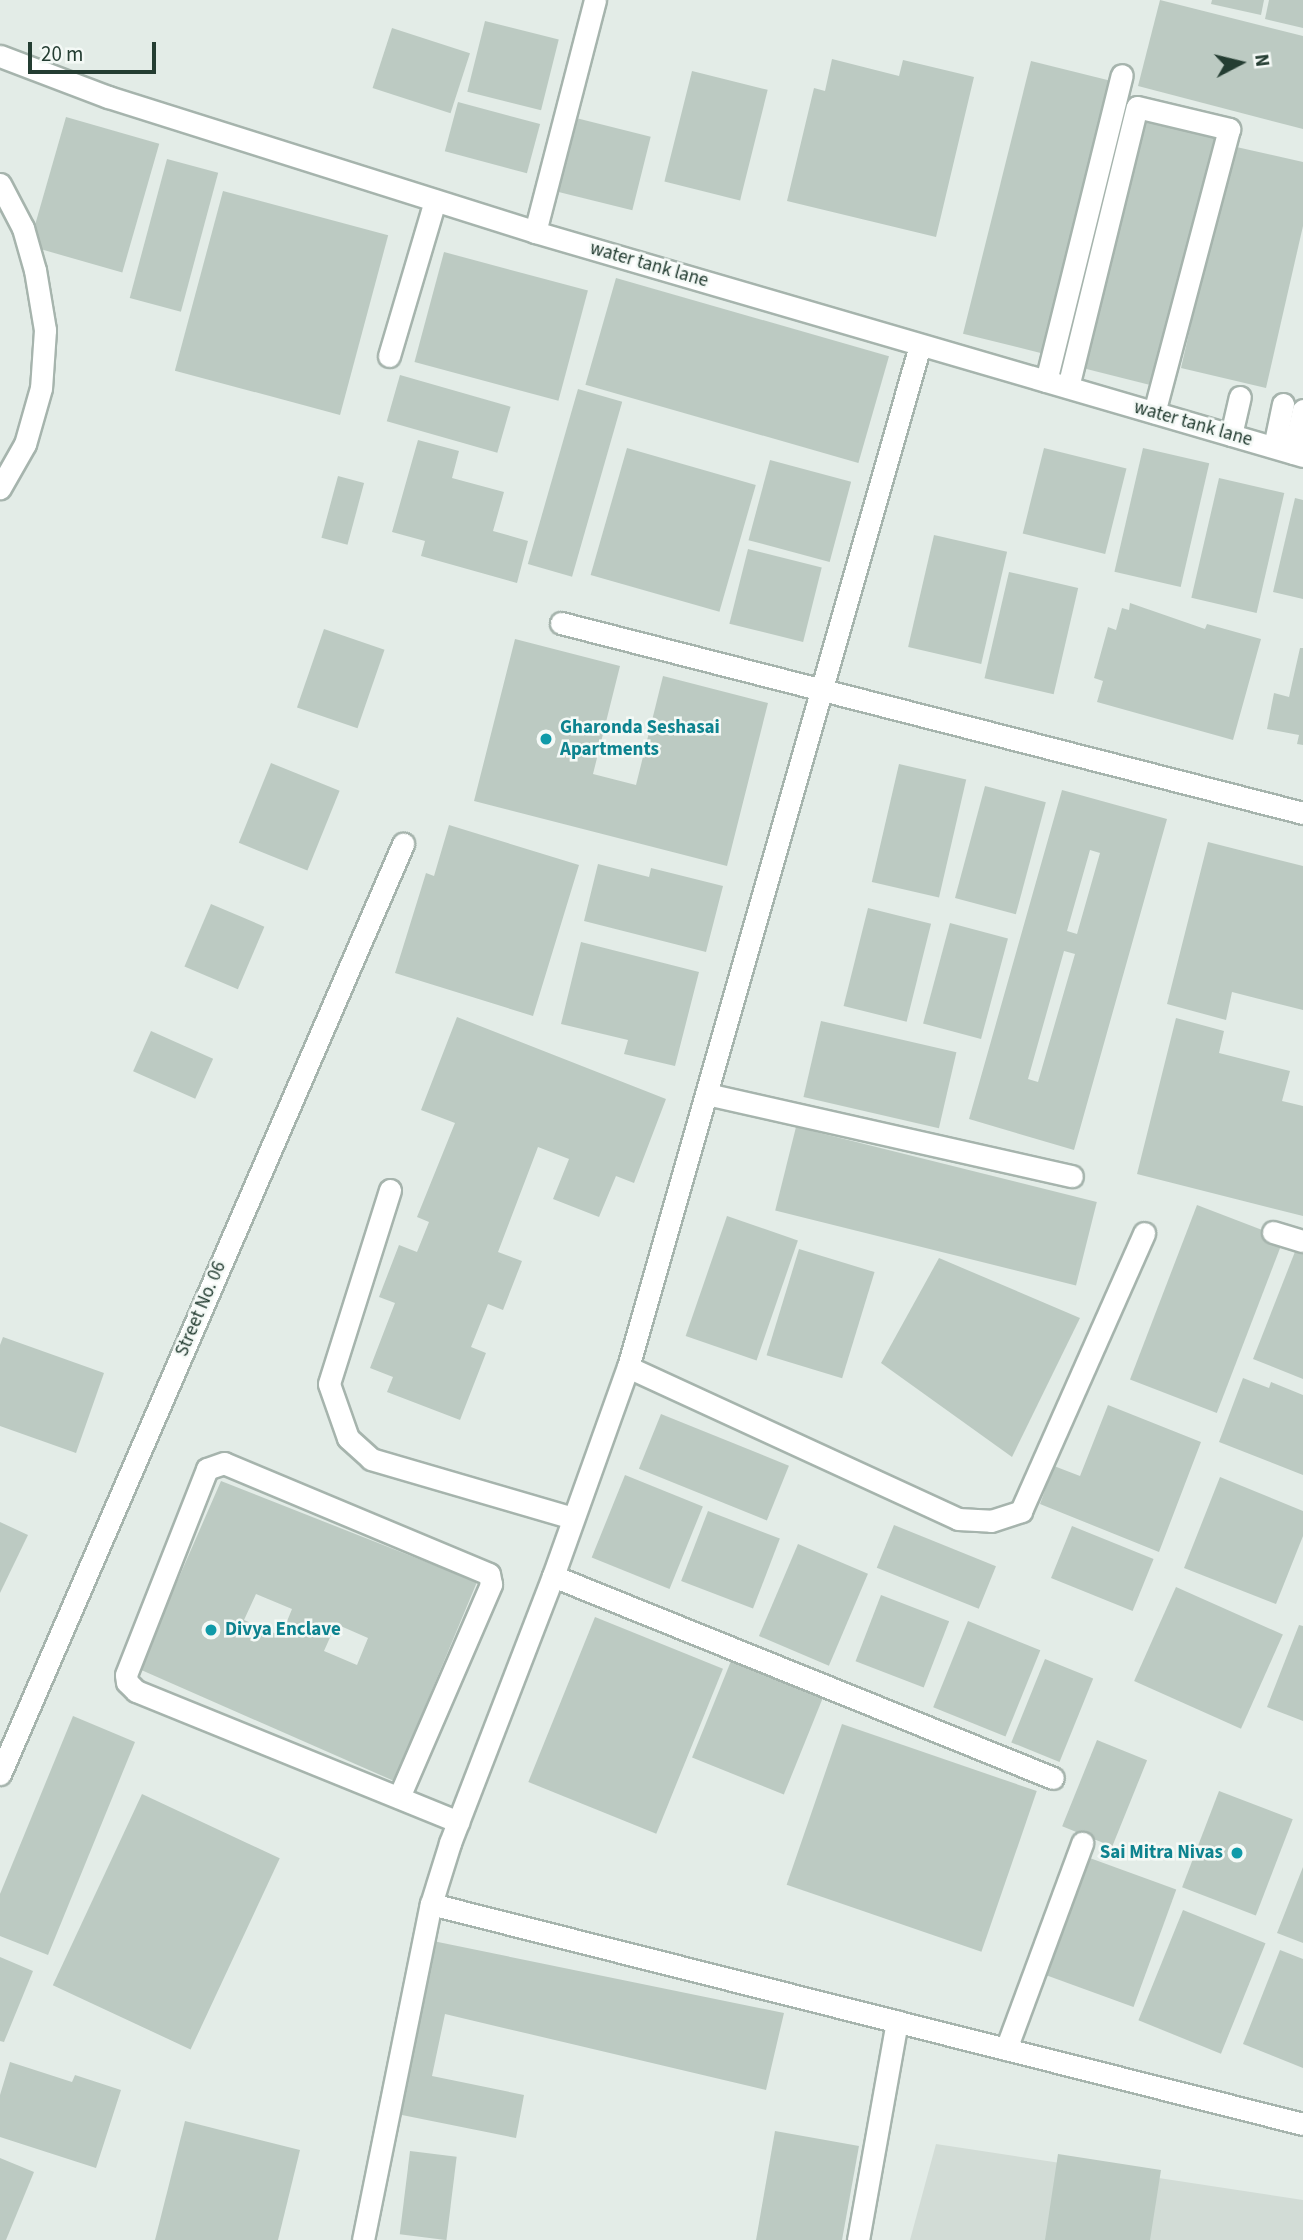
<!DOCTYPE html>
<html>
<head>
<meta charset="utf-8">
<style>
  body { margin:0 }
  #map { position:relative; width:1303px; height:2240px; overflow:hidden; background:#e3ece7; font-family:"Source Sans 3",sans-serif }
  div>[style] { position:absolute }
  .built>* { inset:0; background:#d2dcd6 }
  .building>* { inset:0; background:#bccac2; transform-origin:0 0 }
  .roads { filter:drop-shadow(2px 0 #a6b4ad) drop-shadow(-2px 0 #a6b4ad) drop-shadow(0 2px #a6b4ad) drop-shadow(0 -2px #a6b4ad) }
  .service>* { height:21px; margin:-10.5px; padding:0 10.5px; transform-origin:10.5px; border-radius:10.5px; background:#fff }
  .minor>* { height:21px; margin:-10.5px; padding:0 10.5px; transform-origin:10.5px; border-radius:10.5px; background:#fff }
  .dots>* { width:19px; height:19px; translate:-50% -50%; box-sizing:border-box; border:4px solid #f4f9f6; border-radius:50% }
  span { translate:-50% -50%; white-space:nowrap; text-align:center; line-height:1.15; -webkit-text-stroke:5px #f4f9f6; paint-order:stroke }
  .street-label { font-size:19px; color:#243d32 }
  .culture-label { font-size:19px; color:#0d838f; font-weight:700 }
  .left { translate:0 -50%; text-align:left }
  .right { translate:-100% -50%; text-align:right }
  .north { position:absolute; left:1205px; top:28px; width:70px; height:70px; -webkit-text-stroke:5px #f4f9f6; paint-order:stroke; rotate:83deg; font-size:19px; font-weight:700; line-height:28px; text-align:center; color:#243d32 }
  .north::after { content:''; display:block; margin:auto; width:24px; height:32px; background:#243d32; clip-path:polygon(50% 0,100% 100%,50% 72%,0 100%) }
  .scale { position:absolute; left:28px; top:42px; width:128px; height:32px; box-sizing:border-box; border:4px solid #243d32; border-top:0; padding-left:9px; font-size:21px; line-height:24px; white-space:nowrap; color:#243d32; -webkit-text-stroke:5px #f4f9f6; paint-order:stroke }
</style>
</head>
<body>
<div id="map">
  <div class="built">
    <i style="clip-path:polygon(936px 2144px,1303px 2200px,1303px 2240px,910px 2240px)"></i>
  </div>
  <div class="building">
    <i style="clip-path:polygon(1160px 0,1303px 36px,1303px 129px,1138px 86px)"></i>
    <i style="clip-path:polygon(1212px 0,1264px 0,1261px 15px,1211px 4px)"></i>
    <i style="clip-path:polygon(1269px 0,1303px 0,1303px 28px,1265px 19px)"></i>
    <i style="left:485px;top:21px;width:76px;height:73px;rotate:14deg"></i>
    <i style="left:392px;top:28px;width:82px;height:63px;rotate:18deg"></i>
    <i style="clip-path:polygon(832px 59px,899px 76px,903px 60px,974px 77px,936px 237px,787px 201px,814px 88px,825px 91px)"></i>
    <i style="left:1031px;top:61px;width:85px;height:281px;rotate:14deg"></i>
    <i style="left:692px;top:71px;width:78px;height:114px;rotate:14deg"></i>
    <i style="left:458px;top:102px;width:85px;height:51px;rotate:15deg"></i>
    <i style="left:1138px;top:116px;width:81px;height:258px;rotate:14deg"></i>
    <i style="left:66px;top:117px;width:97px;height:134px;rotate:16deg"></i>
    <i style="left:576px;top:118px;width:77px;height:76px;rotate:14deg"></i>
    <i style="clip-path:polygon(1232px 146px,1303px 162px,1303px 226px,1266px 388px,1181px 368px)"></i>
    <i style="left:167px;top:159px;width:53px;height:144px;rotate:15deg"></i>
    <i style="left:223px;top:191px;width:171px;height:186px;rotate:15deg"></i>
    <i style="left:444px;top:252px;width:149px;height:114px;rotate:15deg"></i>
    <i style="left:616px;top:278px;width:284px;height:111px;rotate:16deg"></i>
    <i style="left:400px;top:375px;width:115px;height:48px;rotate:16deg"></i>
    <i style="left:578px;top:389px;width:46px;height:182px;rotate:16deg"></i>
    <i style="clip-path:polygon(418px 440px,459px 451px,452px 478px,504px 492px,493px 531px,528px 541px,517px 583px,421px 556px,425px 541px,392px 532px)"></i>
    <i style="left:627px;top:448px;width:134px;height:132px;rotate:16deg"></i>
    <i style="left:1044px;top:448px;width:85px;height:88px;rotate:14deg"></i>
    <i style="left:1143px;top:448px;width:68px;height:127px;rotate:13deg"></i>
    <i style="left:770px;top:460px;width:84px;height:83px;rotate:15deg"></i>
    <i style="left:338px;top:476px;width:27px;height:64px;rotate:15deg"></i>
    <i style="left:1219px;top:478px;width:67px;height:123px;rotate:13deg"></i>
    <i style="clip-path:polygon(1295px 498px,1303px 500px,1303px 599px,1273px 592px)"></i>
    <i style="left:934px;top:535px;width:75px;height:115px;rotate:13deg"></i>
    <i style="left:748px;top:549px;width:76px;height:77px;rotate:14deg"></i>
    <i style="left:1009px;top:572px;width:71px;height:109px;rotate:13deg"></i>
    <i style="clip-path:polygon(1130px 603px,1205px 629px,1207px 624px,1261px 639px,1233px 740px,1097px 702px,1103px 681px,1094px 678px,1108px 627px,1116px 630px,1122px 608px,1129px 610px)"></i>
    <i style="left:324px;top:629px;width:64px;height:83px;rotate:19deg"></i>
    <i style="clip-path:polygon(515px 639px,620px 666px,593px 774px,636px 785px,663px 676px,768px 703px,727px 866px,474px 801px)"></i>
    <i style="clip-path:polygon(1300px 648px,1303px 648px,1303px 745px,1297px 744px,1299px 735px,1267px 729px,1274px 693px,1289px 697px)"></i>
    <i style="left:271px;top:763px;width:74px;height:86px;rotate:22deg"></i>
    <i style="left:899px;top:764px;width:69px;height:121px;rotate:13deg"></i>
    <i style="left:985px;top:786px;width:63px;height:116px;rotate:15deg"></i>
    <i style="clip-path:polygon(evenodd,1062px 790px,1167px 819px,1074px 1150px,969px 1119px,1062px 790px,1090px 850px,1100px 853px,1077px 934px,1067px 931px,1090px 850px,1062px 790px,1064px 951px,1075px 954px,1038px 1082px,1028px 1079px,1064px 951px)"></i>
    <i style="clip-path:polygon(449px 825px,579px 865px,533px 1016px,395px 973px,426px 873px,434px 876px)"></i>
    <i style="clip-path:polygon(1208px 842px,1303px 866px,1303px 1010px,1232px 992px,1226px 1020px,1167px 1004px)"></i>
    <i style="clip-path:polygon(598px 864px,649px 877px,651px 868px,723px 886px,706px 952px,584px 921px)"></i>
    <i style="left:211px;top:904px;width:58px;height:68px;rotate:23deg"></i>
    <i style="left:868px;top:908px;width:65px;height:101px;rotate:14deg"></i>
    <i style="left:950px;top:923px;width:60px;height:104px;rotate:15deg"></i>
    <i style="clip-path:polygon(581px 942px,699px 972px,675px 1066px,624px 1054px,628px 1040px,561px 1024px)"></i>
    <i style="clip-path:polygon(457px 1017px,666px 1099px,634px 1183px,616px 1176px,599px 1217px,553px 1199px,569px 1159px,538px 1147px,498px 1252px,522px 1261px,503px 1310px,488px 1304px,471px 1347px,486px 1353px,460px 1420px,387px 1392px,393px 1377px,370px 1368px,395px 1303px,379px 1297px,399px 1245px,417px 1252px,429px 1222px,417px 1217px,455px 1123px,421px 1110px)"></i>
    <i style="clip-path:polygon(1176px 1018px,1224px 1031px,1219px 1053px,1290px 1071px,1282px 1101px,1303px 1106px,1303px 1216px,1137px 1174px)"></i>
    <i style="left:821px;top:1021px;width:139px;height:78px;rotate:13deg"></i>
    <i style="left:151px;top:1031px;width:68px;height:44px;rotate:24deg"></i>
    <i style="left:796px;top:1127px;width:310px;height:86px;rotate:14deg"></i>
    <i style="left:1197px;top:1205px;width:93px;height:187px;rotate:21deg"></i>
    <i style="left:727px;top:1216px;width:75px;height:127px;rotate:19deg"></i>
    <i style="clip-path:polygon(1298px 1244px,1303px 1246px,1303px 1379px,1253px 1359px)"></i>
    <i style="left:799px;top:1249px;width:79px;height:111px;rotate:17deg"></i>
    <i style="clip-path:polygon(939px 1258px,1080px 1318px,1012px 1457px,881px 1363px)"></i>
    <i style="clip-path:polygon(3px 1337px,104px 1373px,76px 1453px,0 1426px,0 1345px)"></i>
    <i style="clip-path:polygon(1243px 1378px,1269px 1388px,1271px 1382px,1303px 1395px,1303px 1475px,1219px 1442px)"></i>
    <i style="clip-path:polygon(1108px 1405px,1201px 1442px,1159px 1552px,1040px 1504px,1054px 1466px,1080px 1476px)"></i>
    <i style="left:661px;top:1414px;width:138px;height:59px;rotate:22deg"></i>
    <i style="left:625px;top:1475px;width:84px;height:89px;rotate:22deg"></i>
    <i style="clip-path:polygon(1220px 1477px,1303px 1511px,1303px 1536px,1276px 1604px,1184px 1568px)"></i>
    <i style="clip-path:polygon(evenodd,221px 1481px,477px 1582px,394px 1781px,139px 1669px,221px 1481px,256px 1594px,292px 1609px,281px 1636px,244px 1620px,256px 1594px,221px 1481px,336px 1624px,368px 1638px,357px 1665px,324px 1651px,336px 1624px)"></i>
    <i style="left:708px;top:1511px;width:77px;height:75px;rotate:21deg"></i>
    <i style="clip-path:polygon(0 1522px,28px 1535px,0 1593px)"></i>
    <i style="left:894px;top:1525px;width:110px;height:46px;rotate:22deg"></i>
    <i style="left:1072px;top:1526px;width:88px;height:56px;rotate:22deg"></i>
    <i style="left:798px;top:1544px;width:76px;height:100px;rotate:23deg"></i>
    <i style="left:1176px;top:1587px;width:117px;height:103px;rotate:24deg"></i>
    <i style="left:881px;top:1595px;width:73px;height:71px;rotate:21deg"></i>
    <i style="left:595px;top:1617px;width:138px;height:178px;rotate:22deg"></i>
    <i style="left:968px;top:1621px;width:78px;height:93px;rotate:22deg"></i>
    <i style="clip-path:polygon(1299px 1625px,1303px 1626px,1303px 1721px,1267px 1707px)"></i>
    <i style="left:1045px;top:1659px;width:52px;height:90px;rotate:22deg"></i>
    <i style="left:731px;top:1661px;width:99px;height:104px;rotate:22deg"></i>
    <i style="clip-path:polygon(73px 1716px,135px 1742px,48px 1955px,0 1936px,0 1894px)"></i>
    <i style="left:842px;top:1724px;width:206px;height:170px;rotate:19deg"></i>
    <i style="left:1097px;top:1740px;width:54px;height:93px;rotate:22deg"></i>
    <i style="left:1219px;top:1791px;width:79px;height:103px;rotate:21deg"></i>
    <i style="left:142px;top:1794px;width:152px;height:211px;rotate:25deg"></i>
    <i style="left:1087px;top:1857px;width:95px;height:125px;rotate:20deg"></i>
    <i style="clip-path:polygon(1303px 1867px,1303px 1943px,1277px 1933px)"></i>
    <i style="left:1183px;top:1910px;width:89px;height:119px;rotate:22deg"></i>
    <i style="clip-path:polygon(433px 1941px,784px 2013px,766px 2090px,445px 2014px,432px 2076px,524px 2095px,516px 2138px,397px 2114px)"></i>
    <i style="clip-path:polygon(1280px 1950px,1303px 1959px,1303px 2068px,1243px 2044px)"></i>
    <i style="clip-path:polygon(0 1957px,33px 1971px,4px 2042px,0 2041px)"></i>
    <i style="clip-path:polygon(10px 2062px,72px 2082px,75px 2075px,121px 2090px,96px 2168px,0 2137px,0 2095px)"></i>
    <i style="clip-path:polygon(185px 2121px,300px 2150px,278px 2240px,155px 2240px)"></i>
    <i style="clip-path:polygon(775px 2131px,859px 2146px,842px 2240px,756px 2240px)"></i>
    <i style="left:410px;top:2151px;width:47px;height:84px;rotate:7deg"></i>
    <i style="clip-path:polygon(1058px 2154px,1161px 2170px,1150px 2240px,1045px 2240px)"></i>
    <i style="clip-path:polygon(0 2158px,34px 2172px,6px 2240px,0 2240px)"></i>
  </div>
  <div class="roads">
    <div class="service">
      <i style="left:0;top:184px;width:50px;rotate:62.4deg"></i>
      <i style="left:23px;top:228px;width:44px;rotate:74.1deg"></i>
      <i style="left:35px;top:270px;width:61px;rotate:80.5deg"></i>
      <i style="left:45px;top:330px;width:58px;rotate:93.9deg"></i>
      <i style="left:41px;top:388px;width:58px;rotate:105.9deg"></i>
      <i style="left:25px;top:444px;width:51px;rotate:119.6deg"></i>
    </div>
    <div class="minor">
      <i style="left:0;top:56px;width:116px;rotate:20.8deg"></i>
      <i style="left:108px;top:97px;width:448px;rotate:17.5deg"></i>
      <i style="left:535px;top:232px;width:800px;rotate:16.26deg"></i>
      <i style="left:535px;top:232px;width:240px;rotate:-75.5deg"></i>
      <i style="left:389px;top:356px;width:162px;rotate:-73.5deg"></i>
      <i style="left:1046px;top:381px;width:315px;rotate:-76.1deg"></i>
      <i style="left:1068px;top:387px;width:288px;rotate:-76.2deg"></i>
      <i style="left:1137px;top:107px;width:95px;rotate:13.4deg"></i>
      <i style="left:1229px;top:129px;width:293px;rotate:104.8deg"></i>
      <i style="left:1231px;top:435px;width:39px;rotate:-77deg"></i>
      <i style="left:1274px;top:447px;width:44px;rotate:-78.2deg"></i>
      <i style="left:1293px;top:453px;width:44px;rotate:-76.9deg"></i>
      <i style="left:561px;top:623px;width:766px;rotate:14.36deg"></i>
      <i style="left:707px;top:1094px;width:374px;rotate:12.7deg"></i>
      <i style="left:390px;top:1190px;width:203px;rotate:107.5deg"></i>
      <i style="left:329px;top:1384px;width:57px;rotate:70.6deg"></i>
      <i style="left:348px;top:1438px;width:31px;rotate:42deg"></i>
      <i style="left:371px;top:1459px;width:210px;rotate:16.3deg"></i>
      <i style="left:1273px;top:1232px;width:31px;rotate:17deg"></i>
      <i style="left:628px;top:1367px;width:363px;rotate:24.7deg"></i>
      <i style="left:958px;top:1519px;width:33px;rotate:3deg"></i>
      <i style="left:991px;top:1521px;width:32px;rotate:-18deg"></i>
      <i style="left:1021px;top:1511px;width:304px;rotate:-66.1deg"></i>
      <i style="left:553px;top:1576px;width:539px;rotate:22deg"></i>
      <i style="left:0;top:1774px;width:1014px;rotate:-66.57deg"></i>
      <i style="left:399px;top:1797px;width:232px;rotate:-66.6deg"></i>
      <i style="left:491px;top:1584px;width:10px;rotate:-101deg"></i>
      <i style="left:489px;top:1574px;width:287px;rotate:-157.3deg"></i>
      <i style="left:224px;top:1463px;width:18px;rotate:161deg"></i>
      <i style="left:207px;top:1469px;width:221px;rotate:111.5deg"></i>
      <i style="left:126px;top:1675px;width:7px;rotate:82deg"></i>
      <i style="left:127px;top:1682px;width:13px;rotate:45deg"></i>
      <i style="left:136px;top:1691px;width:348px;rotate:22.1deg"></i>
      <i style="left:431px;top:1904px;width:899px;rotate:14.16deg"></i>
      <i style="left:1006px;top:2049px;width:220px;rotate:-69.7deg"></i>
      <i style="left:363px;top:2240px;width:343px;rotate:-78.6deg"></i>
      <i style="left:431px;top:1904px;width:64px;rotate:-72.7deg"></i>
      <i style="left:450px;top:1843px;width:286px;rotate:-68.9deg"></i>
      <i style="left:553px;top:1576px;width:222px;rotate:-70.3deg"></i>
      <i style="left:628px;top:1367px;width:1063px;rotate:-74.05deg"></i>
      <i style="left:858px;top:2240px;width:222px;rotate:-79.9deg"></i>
    </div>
  </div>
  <div class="dots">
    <i style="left:546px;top:739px;background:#0f9aa8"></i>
    <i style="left:211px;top:1630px;background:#0f9aa8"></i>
    <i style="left:1237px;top:1853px;background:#0f9aa8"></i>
  </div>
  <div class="street-label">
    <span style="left:649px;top:265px;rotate:16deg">water tank lane</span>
    <span style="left:1193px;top:424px;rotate:16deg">water tank lane</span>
    <span style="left:201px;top:1309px;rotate:-67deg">Street No. 06</span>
  </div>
  <div class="culture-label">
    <span class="left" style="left:560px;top:739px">Gharonda Seshasai<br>Apartments</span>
    <span class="left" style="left:225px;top:1630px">Divya Enclave</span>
    <span class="right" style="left:1223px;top:1853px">Sai Mitra Nivas</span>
  </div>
  <div class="north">N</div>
  <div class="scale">20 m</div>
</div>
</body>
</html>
